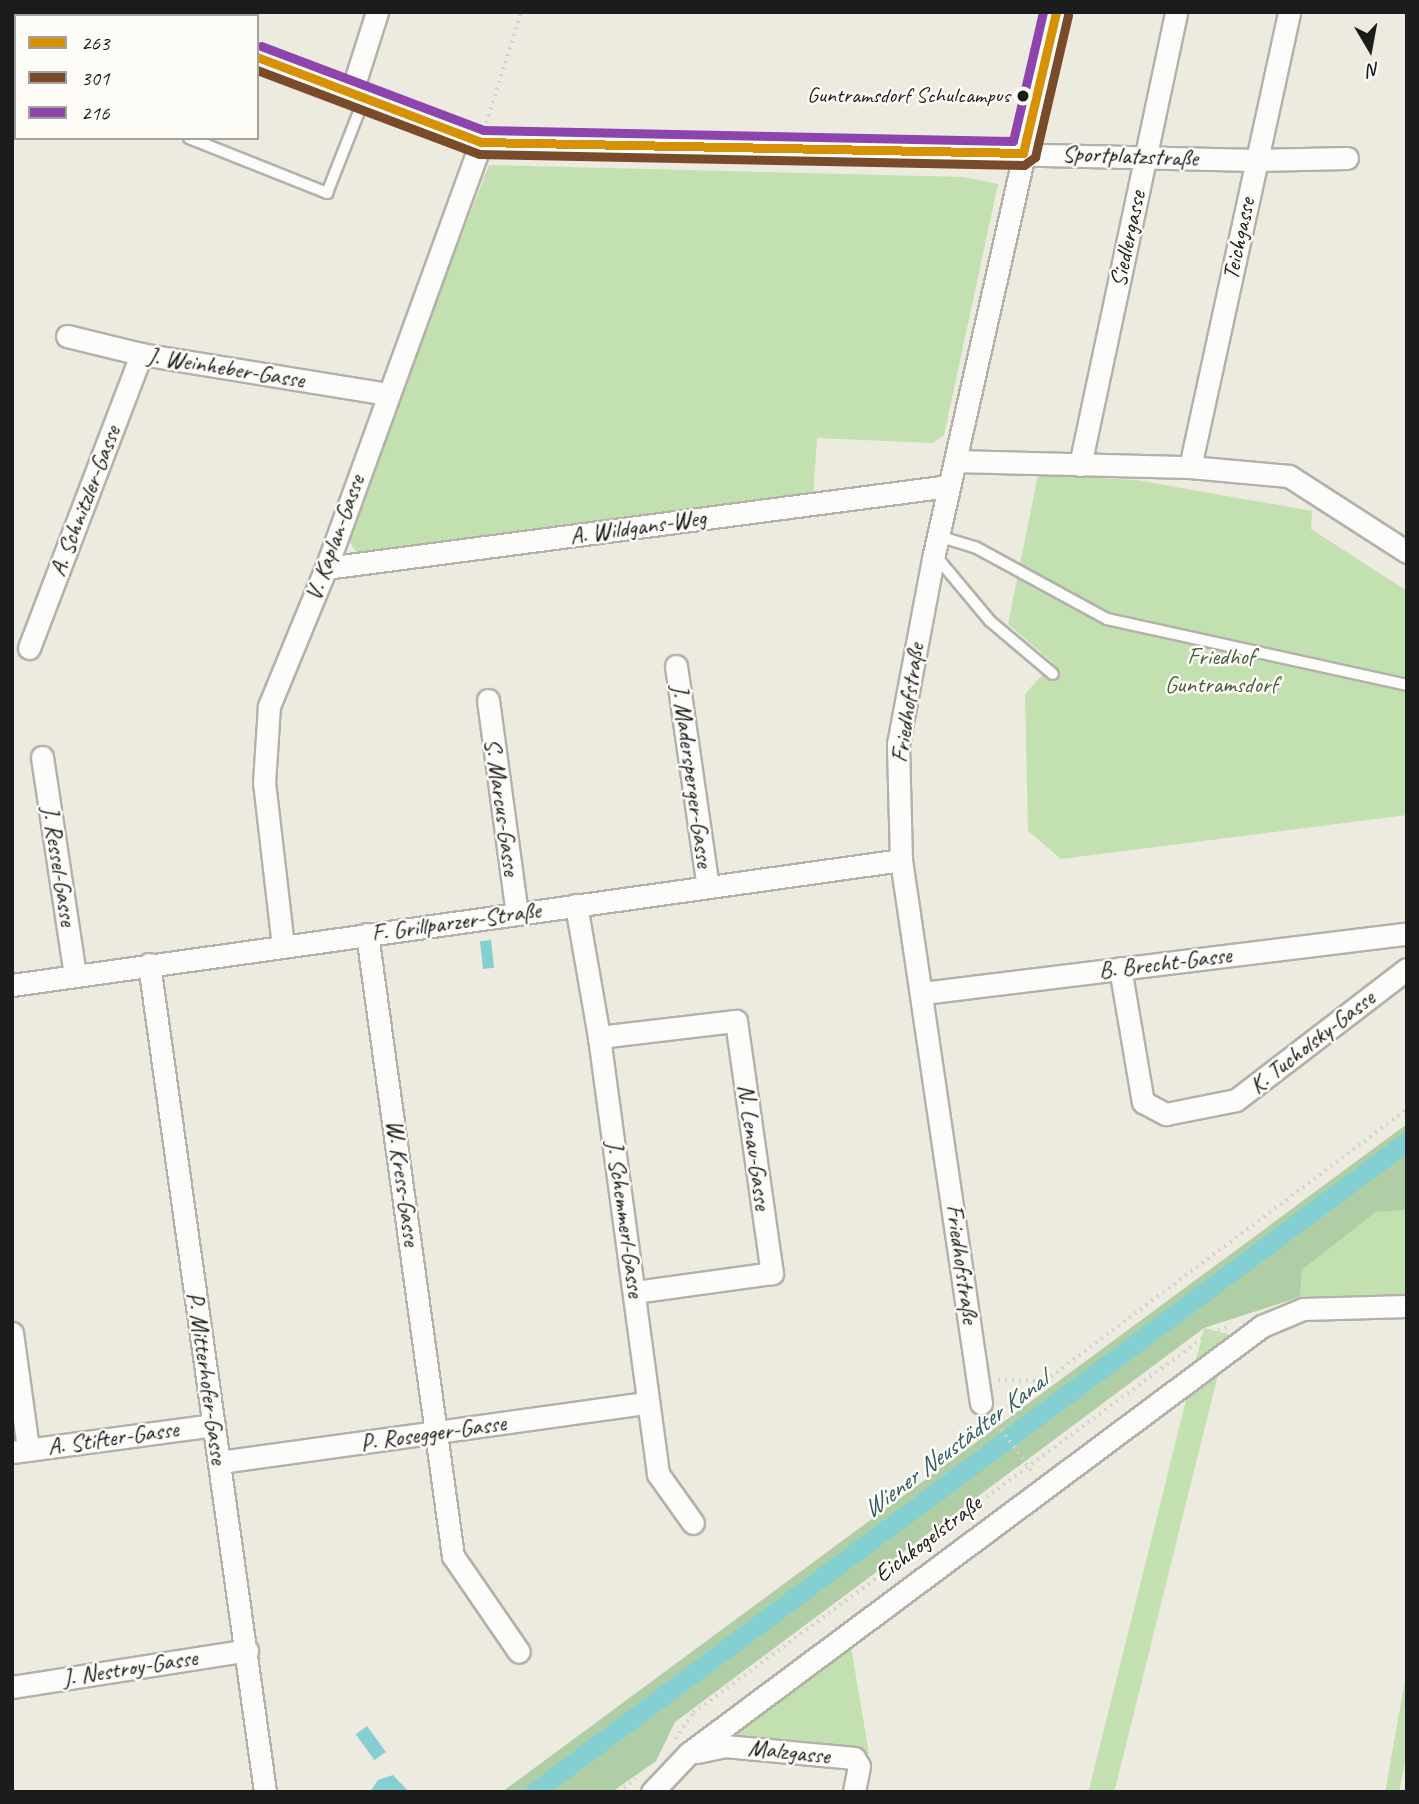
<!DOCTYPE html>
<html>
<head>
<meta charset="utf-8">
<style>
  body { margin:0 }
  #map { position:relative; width:1419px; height:1804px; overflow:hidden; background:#edeadf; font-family:Caveat,sans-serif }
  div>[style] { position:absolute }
  .green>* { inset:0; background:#c2e0b0; transform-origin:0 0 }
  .forest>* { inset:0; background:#b0cea5 }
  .water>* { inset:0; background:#83cfd2; transform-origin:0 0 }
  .canal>* { height:19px; margin:-9.5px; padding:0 9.5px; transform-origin:9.5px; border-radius:9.5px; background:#83cfd2 }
  .path>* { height:3.5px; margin-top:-1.75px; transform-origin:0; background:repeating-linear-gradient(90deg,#d2d1cf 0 2px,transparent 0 7px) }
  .roads { filter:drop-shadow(2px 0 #b3b1aa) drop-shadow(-2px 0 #b3b1aa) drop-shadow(0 2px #b3b1aa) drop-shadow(0 -2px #b3b1aa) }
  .service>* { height:10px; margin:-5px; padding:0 5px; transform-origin:5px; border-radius:5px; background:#fcfcfa }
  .minor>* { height:21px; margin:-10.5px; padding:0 10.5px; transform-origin:10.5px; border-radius:10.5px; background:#fcfcfa }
  .bus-1>* { height:9px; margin:-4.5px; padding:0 4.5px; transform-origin:4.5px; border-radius:4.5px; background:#d69104 }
  .bus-2>* { height:9px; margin:-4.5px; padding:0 4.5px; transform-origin:4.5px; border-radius:4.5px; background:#7a4b2a }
  .bus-3>* { height:9px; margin:-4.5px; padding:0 4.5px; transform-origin:4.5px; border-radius:4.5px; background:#8e44ad }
  .dots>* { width:19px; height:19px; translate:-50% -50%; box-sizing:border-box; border:4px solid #fdfcf7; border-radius:50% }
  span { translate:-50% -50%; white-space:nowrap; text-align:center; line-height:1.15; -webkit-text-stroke:5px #fdfcf7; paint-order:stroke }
  .bus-label { font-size:22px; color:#1c1c1c }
  .right { translate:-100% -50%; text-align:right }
  .street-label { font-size:24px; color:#1c1c1c }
  .park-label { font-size:24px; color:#4a5d42 }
  .water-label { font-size:26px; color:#335f63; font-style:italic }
  .frame { position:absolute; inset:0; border:14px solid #1c1c1c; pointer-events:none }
  .legend { position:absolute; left:14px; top:14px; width:245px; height:126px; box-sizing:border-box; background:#fdfcf7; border:2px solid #a3a29f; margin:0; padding:9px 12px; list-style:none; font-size:21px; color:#1c1c1c }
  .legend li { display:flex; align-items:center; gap:14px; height:35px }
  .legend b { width:35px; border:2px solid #a3a29f }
  .north { position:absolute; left:1335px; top:14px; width:70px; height:70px; -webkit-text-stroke:5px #fdfcf7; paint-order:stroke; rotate:170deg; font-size:19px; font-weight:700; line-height:28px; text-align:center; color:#1c1c1c }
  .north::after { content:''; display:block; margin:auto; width:24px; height:32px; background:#1c1c1c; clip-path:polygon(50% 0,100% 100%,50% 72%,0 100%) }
</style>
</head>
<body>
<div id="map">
  <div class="green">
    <i style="clip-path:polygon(489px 165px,964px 177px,998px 184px,944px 435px,933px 443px,817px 438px,813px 497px,359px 556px,345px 535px)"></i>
    <i style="clip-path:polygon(1038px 475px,1136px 480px,1312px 511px,1311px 529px,1407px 591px,1407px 815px,1061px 859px,1028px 831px,1025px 694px,1053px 663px,1008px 624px)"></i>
    <i style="clip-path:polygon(1407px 1210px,1407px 1294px,1300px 1297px,1302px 1270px,1376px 1212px)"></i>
    <i style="left:1204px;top:1328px;width:25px;height:660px;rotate:14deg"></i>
    <i style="clip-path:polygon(851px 1647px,869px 1754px,732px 1738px)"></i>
    <i style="clip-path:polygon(1407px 1670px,1407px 1750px,1399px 1792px,1385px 1792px)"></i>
  </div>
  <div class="forest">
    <i style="clip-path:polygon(1407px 1124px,1407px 1210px,1376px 1212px,1302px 1270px,1300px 1297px,1204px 1328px,675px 1722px,656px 1761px,612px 1792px,502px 1792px)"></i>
  </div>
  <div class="water">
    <i style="left:491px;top:940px;width:28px;height:11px;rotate:84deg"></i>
    <i style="left:367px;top:1726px;width:32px;height:14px;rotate:54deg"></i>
    <i style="clip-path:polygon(393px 1775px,409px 1792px,370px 1792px,378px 1780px)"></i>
  </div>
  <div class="canal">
    <i style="left:534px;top:1792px;width:1089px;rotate:-36.71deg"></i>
  </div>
  <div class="path">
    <i style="left:486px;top:123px;width:116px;rotate:-72.5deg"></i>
    <i style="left:998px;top:1380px;width:47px;rotate:1.2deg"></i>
    <i style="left:1045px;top:1381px;width:453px;rotate:-36.9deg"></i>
    <i style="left:993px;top:1418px;width:69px;rotate:53.8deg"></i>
    <i style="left:675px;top:1739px;width:32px;rotate:-55deg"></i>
    <i style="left:693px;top:1713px;width:643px;rotate:-36.34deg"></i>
    <i style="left:1211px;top:1332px;width:18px;rotate:-16deg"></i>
    <i style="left:618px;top:1792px;width:22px;rotate:-36deg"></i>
    <i style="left:1392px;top:1792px;width:86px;rotate:-80deg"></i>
  </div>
  <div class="roads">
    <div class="service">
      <i style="left:189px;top:138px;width:149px;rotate:21.7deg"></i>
      <i style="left:327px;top:193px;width:101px;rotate:-68.5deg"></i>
      <i style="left:938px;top:536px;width:39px;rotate:17deg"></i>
      <i style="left:975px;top:547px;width:150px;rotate:28.6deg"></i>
      <i style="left:1107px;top:619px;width:307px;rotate:12.4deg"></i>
      <i style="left:934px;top:554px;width:87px;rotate:50.1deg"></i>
      <i style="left:990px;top:621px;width:82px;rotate:40.1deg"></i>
    </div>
    <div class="minor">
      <i style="left:145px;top:12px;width:9px;rotate:27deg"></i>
      <i style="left:26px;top:16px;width:4px;rotate:-63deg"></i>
      <i style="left:12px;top:48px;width:9px;rotate:-63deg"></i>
      <i style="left:257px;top:57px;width:240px;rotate:20.8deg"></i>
      <i style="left:481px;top:142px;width:775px;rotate:1.33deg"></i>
      <i style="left:1256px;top:160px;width:91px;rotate:-1.3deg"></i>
      <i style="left:351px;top:94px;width:86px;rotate:-72.4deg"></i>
      <i style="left:67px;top:336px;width:76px;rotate:13.7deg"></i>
      <i style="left:141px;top:354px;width:249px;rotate:9.2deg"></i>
      <i style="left:956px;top:461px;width:234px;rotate:1.5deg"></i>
      <i style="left:1190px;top:467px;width:99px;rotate:5.2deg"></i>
      <i style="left:1289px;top:476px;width:140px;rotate:32.8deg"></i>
      <i style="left:1080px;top:465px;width:463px;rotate:-78deg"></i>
      <i style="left:1190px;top:467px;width:466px;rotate:-77.7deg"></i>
      <i style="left:326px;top:568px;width:628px;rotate:-7.5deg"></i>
      <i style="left:29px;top:648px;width:315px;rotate:-69.1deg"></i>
      <i style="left:676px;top:666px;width:223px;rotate:81.8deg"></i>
      <i style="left:488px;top:700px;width:216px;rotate:82.3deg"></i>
      <i style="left:42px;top:757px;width:220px;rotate:81.4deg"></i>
      <i style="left:576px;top:905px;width:134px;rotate:80.1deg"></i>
      <i style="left:599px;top:1037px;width:441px;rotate:82.3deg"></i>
      <i style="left:658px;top:1474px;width:60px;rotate:54.5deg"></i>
      <i style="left:367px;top:934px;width:628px;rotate:82.13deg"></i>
      <i style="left:453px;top:1556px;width:116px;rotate:55.5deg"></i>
      <i style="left:283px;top:946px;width:164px;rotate:-96.6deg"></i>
      <i style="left:264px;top:783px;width:77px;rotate:-86.3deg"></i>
      <i style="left:269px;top:706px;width:149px;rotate:-67.6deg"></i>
      <i style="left:326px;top:568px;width:453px;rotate:-70deg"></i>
      <i style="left:149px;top:964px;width:836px;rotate:82.02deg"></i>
      <i style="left:1120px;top:968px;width:136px;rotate:80.3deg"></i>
      <i style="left:1143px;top:1102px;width:26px;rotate:28deg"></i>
      <i style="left:1166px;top:1114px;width:71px;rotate:-11.3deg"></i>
      <i style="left:1236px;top:1100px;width:215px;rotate:-37.5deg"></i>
      <i style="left:12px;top:985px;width:898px;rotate:-8deg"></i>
      <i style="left:923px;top:993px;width:488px;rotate:-7deg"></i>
      <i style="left:599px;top:1037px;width:138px;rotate:-6.7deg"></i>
      <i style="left:736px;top:1021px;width:255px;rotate:81.9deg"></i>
      <i style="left:772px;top:1273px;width:138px;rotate:172.1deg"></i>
      <i style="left:12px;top:1333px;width:117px;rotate:82.1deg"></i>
      <i style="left:981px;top:1403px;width:549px;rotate:-98.38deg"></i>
      <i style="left:901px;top:860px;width:116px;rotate:-91.5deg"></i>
      <i style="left:898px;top:744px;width:193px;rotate:-79.3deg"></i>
      <i style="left:934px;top:554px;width:556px;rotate:-77.31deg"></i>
      <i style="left:12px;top:1452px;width:204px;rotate:-7.6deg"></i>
      <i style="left:220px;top:1462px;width:430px;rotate:-7.9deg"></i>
      <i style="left:12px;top:1687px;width:238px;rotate:-8.9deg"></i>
      <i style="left:697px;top:1752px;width:29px;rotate:-12deg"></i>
      <i style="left:725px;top:1746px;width:130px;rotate:5.3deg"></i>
      <i style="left:854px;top:1758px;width:9px;rotate:58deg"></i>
      <i style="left:859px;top:1766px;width:26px;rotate:101deg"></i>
      <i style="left:652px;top:1792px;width:54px;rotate:-46.5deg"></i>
      <i style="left:689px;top:1753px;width:715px;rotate:-36.69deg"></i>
      <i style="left:1262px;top:1326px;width:44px;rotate:-22.5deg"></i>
      <i style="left:1303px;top:1309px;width:104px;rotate:-1.7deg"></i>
    </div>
  </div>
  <div class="bus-1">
    <i style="left:257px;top:57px;width:240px;rotate:20.8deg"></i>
    <i style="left:481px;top:142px;width:542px;rotate:1.16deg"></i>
    <i style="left:1023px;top:153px;width:145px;rotate:-76.8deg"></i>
  </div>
  <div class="bus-2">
    <i style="left:257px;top:70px;width:237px;rotate:20.7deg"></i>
    <i style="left:479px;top:154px;width:545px;rotate:1.16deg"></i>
    <i style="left:1024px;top:165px;width:14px;rotate:-36deg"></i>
    <i style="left:1035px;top:157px;width:146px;rotate:-76.9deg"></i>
  </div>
  <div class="bus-3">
    <i style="left:261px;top:46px;width:237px;rotate:20.7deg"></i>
    <i style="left:483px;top:130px;width:530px;rotate:1.19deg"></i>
    <i style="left:1013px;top:141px;width:132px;rotate:-76.9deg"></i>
  </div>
  <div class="dots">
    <i style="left:1023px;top:96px;background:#1c1c1c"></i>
  </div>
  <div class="bus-label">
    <span class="right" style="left:1010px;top:96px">Guntramsdorf Schulcampus</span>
  </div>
  <div class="street-label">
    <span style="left:1130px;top:156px;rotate:2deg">Sportplatzstraße</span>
    <span style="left:1128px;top:239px;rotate:-78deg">Siedlergasse</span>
    <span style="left:1239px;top:239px;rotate:-78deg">Teichgasse</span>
    <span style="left:226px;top:368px;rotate:9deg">J. Weinheber-Gasse</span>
    <span style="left:85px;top:501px;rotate:-69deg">A. Schnitzler-Gasse</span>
    <span style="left:638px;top:527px;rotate:-8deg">A. Wildgans-Weg</span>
    <span style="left:335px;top:538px;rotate:-70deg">V. Kaplan-Gasse</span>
    <span style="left:908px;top:703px;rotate:-82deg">Friedhofstraße</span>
    <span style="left:692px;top:776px;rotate:82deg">J. Madersperger-Gasse</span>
    <span style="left:502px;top:807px;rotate:82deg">S. Marcus-Gasse</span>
    <span style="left:59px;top:866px;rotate:81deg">J. Ressel-Gasse</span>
    <span style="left:456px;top:922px;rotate:-8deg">F. Grillparzer-Straße</span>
    <span style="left:1165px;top:963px;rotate:-7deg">B. Brecht-Gasse</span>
    <span style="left:1312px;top:1042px;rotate:-38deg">K. Tucholsky-Gasse</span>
    <span style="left:754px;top:1147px;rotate:82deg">N. Lenau-Gasse</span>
    <span style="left:403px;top:1183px;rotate:82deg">W. Kress-Gasse</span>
    <span style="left:625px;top:1219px;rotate:82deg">J. Schemmerl-Gasse</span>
    <span style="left:962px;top:1264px;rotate:82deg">Friedhofstraße</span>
    <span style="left:207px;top:1378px;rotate:82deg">P. Mitterhofer-Gasse</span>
    <span style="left:433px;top:1433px;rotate:-8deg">P. Rosegger-Gasse</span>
    <span style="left:113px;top:1438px;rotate:-8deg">A. Stifter-Gasse</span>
    <span style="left:928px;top:1539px;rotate:-37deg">Eichkogelstraße</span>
    <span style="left:130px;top:1668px;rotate:-9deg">J. Nestroy-Gasse</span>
    <span style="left:789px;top:1752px;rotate:6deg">Malzgasse</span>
  </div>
  <div class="park-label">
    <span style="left:1221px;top:671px">Friedhof<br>Guntramsdorf</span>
  </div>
  <div class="water-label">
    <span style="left:955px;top:1445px;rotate:-37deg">Wiener Neustädter Kanal</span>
  </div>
  <div class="frame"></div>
  <ul class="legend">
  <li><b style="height:9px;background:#d69104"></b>263</li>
  <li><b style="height:9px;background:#7a4b2a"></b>301</li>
  <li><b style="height:9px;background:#8e44ad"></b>216</li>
  </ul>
  <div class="north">N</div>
</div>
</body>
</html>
